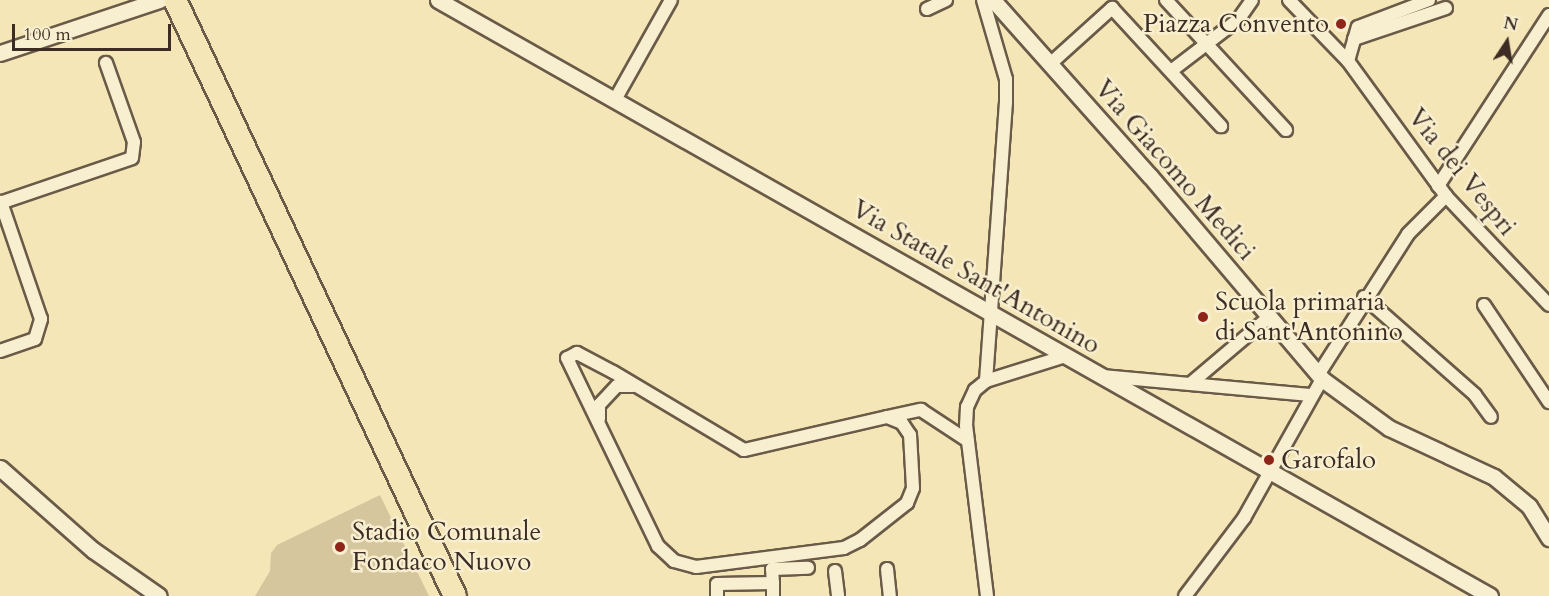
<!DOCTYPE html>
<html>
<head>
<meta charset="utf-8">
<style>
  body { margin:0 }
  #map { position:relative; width:1549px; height:596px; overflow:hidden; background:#f5e6b7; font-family:Cardo,serif }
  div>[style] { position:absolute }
  .green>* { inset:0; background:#d6c69e }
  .roads { filter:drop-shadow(2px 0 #6a5a48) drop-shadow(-2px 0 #6a5a48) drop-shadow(0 2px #6a5a48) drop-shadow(0 -2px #6a5a48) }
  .minor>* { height:12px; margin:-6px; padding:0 6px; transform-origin:6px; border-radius:6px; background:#f8efd0 }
  .tertiary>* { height:15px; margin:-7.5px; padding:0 7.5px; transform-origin:7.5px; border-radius:7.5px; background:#f8efd0 }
  .motorway>* { height:22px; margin:-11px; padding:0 11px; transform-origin:11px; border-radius:11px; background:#f5e6b7 }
  .dots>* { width:16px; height:16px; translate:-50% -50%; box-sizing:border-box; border:3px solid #f8efd0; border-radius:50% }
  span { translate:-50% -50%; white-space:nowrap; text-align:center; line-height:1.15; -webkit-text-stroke:5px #f8efd0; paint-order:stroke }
  .poi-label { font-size:26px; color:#3c2c23 }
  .right { translate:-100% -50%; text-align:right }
  .left { translate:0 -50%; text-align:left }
  .street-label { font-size:26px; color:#3c2c23 }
  .north { position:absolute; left:1477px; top:12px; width:60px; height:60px; -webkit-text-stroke:4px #f8efd0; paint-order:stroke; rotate:12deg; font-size:16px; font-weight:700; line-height:24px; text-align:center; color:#3c2c23 }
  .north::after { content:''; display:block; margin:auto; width:21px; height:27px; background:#3c2c23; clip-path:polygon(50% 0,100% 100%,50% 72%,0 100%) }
  .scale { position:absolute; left:12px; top:24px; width:159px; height:27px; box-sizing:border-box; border:3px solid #3c2c23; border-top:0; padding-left:8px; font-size:18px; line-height:21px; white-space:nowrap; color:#3c2c23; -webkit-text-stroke:4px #f8efd0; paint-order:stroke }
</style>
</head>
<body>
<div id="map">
  <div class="green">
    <i style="clip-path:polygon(380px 495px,429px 596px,255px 596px,270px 571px,271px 553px,277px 545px)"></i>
  </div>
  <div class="roads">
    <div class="minor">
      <i style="left:983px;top:0;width:82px;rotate:73.8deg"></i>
      <i style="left:1006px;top:79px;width:23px;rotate:90deg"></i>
      <i style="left:1006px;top:102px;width:280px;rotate:94.1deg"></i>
      <i style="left:1166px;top:0;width:177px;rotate:47.3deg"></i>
      <i style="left:1289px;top:0;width:85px;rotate:46deg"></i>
      <i style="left:1348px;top:61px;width:167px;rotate:54deg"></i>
      <i style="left:1446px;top:196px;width:150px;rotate:46.6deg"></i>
      <i style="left:927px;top:9px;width:21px;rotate:-25deg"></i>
      <i style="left:1354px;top:39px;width:97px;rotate:-18.6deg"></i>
      <i style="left:1348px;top:61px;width:35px;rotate:-74deg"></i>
      <i style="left:1358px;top:27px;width:76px;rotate:-20.8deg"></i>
      <i style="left:1050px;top:64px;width:84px;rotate:-42.1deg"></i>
      <i style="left:1112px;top:8px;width:161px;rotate:47.3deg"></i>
      <i style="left:1171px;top:71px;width:84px;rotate:-37.3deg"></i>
      <i style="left:1238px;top:20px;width:24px;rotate:-55deg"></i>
      <i style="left:616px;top:98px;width:112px;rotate:-60.7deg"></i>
      <i style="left:1438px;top:186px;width:204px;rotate:-57deg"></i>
      <i style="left:0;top:203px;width:139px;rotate:-18.8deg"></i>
      <i style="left:132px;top:158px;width:16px;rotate:-83deg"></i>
      <i style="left:134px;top:142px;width:84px;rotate:-109.5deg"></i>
      <i style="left:1364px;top:297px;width:148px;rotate:41.4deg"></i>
      <i style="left:1475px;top:395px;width:27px;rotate:54deg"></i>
      <i style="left:1484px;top:305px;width:117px;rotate:56.2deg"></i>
      <i style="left:0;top:351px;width:37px;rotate:-19deg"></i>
      <i style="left:35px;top:339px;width:21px;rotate:-73deg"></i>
      <i style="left:41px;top:319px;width:124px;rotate:-108.9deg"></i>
      <i style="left:1318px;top:375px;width:167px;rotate:-57.4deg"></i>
      <i style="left:1408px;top:234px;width:54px;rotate:-45deg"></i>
      <i style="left:1102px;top:376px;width:209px;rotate:5.2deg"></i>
      <i style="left:1190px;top:384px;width:104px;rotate:-40.3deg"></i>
      <i style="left:887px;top:417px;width:147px;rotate:167deg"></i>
      <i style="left:744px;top:450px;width:152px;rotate:-149.2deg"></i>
      <i style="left:613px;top:372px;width:41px;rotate:-152.2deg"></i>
      <i style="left:577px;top:353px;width:11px;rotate:153deg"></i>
      <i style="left:567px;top:358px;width:209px;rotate:64.2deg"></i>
      <i style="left:658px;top:546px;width:22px;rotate:43deg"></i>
      <i style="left:674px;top:561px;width:23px;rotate:15deg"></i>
      <i style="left:696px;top:567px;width:149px;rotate:-7.3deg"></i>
      <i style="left:844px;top:548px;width:18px;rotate:-27deg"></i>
      <i style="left:860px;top:540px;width:60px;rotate:-38.2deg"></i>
      <i style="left:907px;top:503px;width:16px;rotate:-68deg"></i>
      <i style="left:913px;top:488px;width:53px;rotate:-93.2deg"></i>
      <i style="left:910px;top:435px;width:14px;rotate:-124deg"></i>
      <i style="left:902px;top:423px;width:16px;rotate:-158deg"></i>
      <i style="left:887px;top:417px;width:35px;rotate:-12deg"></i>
      <i style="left:921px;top:410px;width:56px;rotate:33.4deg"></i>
      <i style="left:599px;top:419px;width:14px;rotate:-90deg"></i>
      <i style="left:599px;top:405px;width:26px;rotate:-47deg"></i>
      <i style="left:617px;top:386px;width:16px"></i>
      <i style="left:887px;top:569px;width:27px;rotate:84deg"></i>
      <i style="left:835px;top:571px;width:25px;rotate:83deg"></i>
      <i style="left:773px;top:583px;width:14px;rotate:-94deg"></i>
      <i style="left:772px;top:569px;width:36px;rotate:-2deg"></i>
      <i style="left:717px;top:596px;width:12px;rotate:-90deg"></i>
      <i style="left:717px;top:584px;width:56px;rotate:-1deg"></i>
      <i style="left:773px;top:583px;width:13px;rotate:90deg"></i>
      <i style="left:987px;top:596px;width:171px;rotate:-97deg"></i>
      <i style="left:966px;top:426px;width:19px;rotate:-87deg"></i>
      <i style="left:967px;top:407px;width:19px;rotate:-65deg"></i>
      <i style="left:975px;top:390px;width:14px;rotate:-39deg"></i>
      <i style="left:986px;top:381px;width:84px;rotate:-17.4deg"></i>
      <i style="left:1185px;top:596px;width:98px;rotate:-52.9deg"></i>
      <i style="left:1244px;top:518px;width:159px;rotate:-60.7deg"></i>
    </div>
    <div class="tertiary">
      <i style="left:438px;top:0;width:1209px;rotate:29.53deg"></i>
      <i style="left:993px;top:0;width:236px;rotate:48.3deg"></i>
      <i style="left:1150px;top:176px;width:266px;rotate:49.7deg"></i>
      <i style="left:1322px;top:379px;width:83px;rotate:36.2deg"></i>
      <i style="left:1389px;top:428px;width:116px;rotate:25deg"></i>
      <i style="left:1494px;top:477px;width:45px;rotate:39.6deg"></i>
      <i style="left:1529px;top:506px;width:38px;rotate:58deg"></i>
      <i style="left:0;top:53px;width:168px;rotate:-18.4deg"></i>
      <i style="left:0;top:468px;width:124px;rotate:41.4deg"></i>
      <i style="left:93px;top:550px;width:80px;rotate:34.9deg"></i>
    </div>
    <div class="motorway">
      <i style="left:175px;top:0;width:658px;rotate:64.84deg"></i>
    </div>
  </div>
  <div class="dots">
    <i style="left:1341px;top:24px;background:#8f2418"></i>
    <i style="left:1203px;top:317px;background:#8f2418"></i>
    <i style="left:1269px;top:460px;background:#8f2418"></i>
    <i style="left:340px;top:547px;background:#8f2418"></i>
  </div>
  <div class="poi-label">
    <span class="right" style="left:1329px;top:24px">Piazza Convento</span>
    <span class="left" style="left:1215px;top:317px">Scuola primaria<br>di Sant'Antonino</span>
    <span class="left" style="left:1281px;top:460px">Garofalo</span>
    <span class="left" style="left:352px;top:547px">Stadio Comunale<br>Fondaco Nuovo</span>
  </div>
  <div class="street-label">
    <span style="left:1175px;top:170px;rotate:49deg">Via Giacomo Medici</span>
    <span style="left:1462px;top:172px;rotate:51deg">Via dei Vespri</span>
    <span style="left:976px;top:277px;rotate:30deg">Via Statale Sant'Antonino</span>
  </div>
  <div class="north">N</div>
  <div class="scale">100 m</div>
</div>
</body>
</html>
